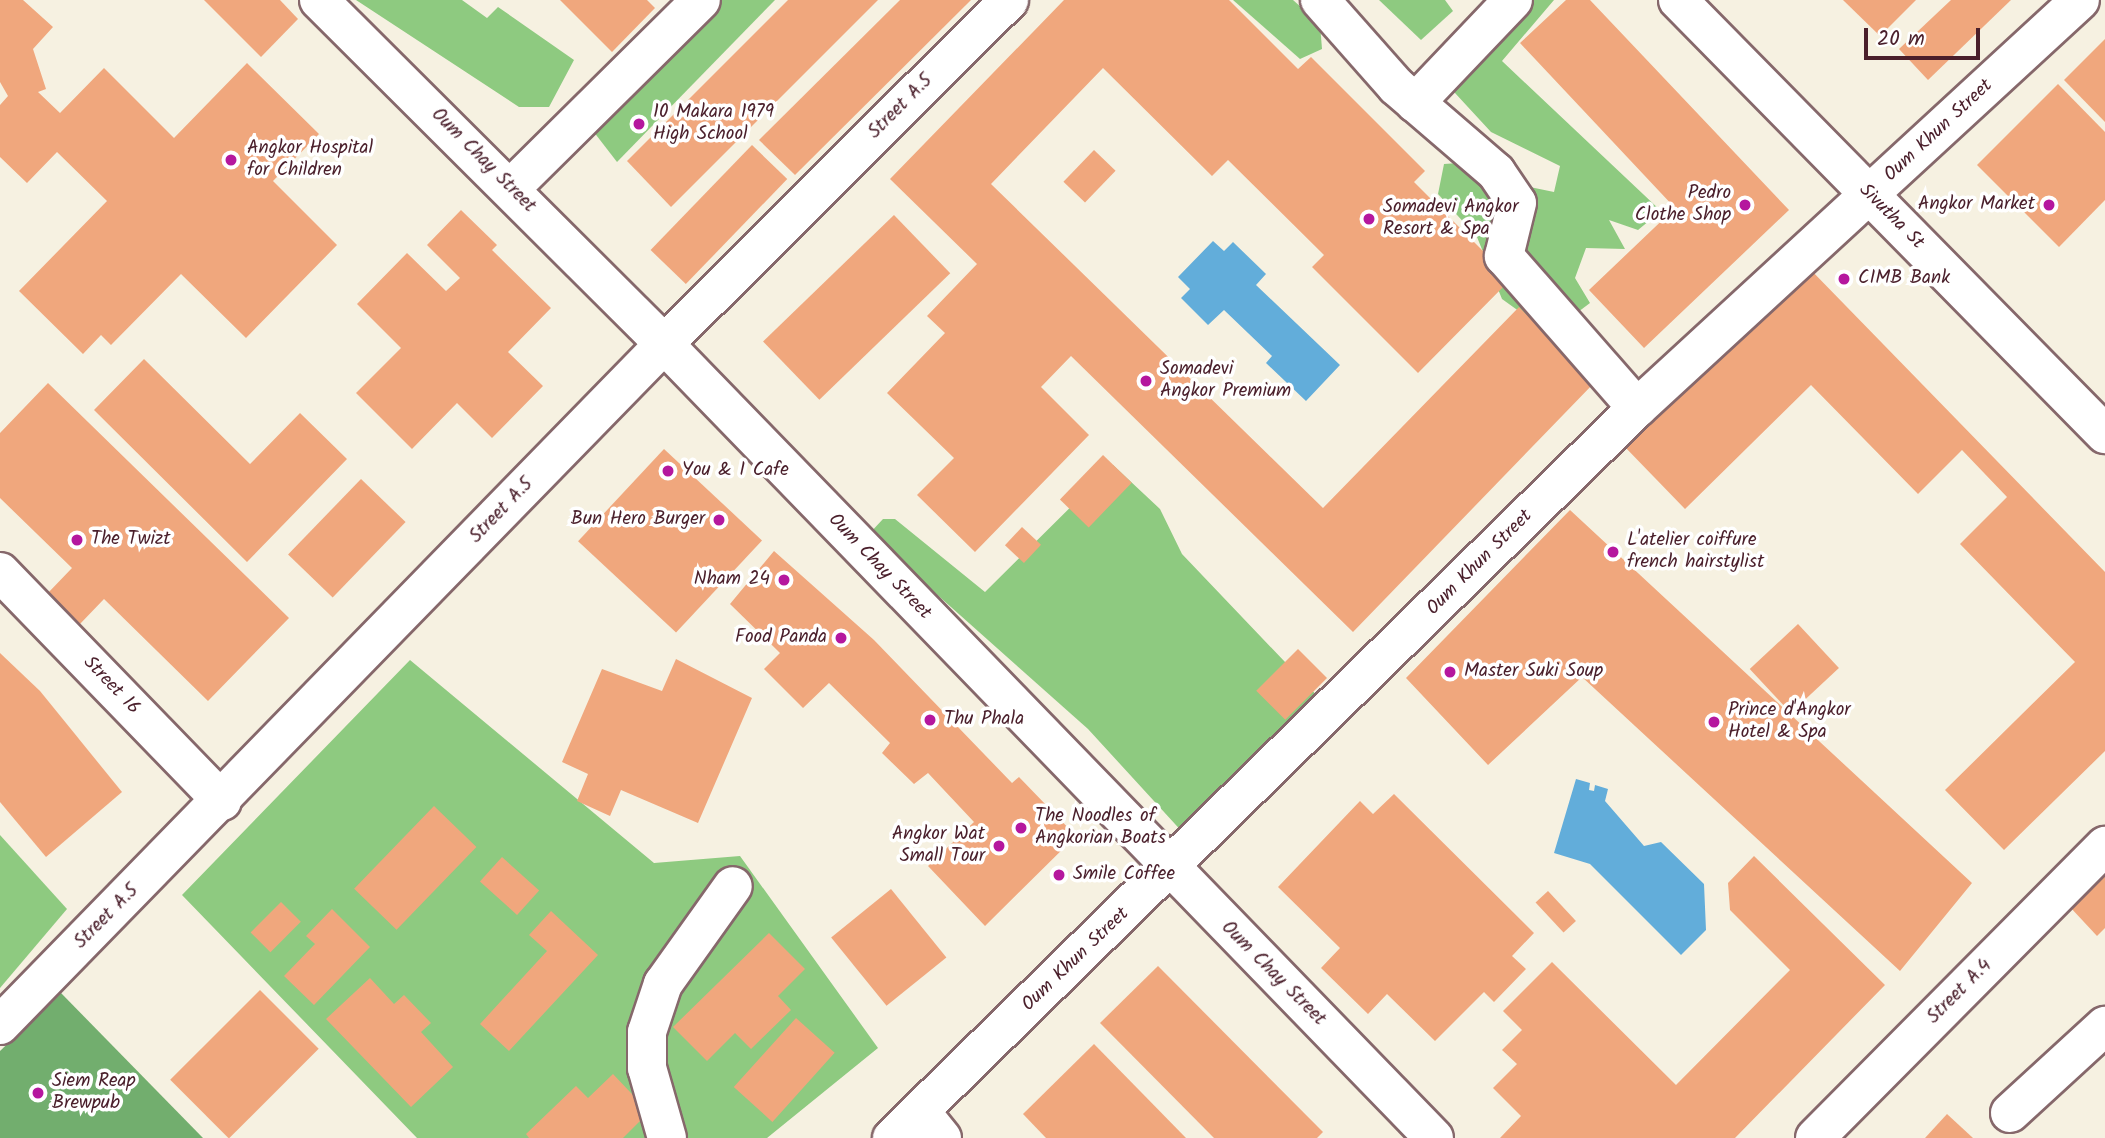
<!DOCTYPE html>
<html>
<head>
<meta charset="utf-8">
<style>
  body { margin:0 }
  #map { position:relative; width:2105px; height:1138px; overflow:hidden; background:#f6f1e1; font-family:Kalam,sans-serif }
  div>[style] { position:absolute }
  .green>* { inset:0; background:#8eca80 }
  .forest>* { inset:0; background:#72ae6e }
  .water>* { inset:0; background:#62adda }
  .building>* { inset:0; background:#f0a77d; transform-origin:0 0 }
  .roads { filter:drop-shadow(2px 0 #86686b) drop-shadow(-2px 0 #86686b) drop-shadow(0 2px #86686b) drop-shadow(0 -2px #86686b) }
  .minor>* { height:38px; margin:-19px; padding:0 19px; transform-origin:19px; border-radius:19px; background:#fff }
  .major>* { height:38px; margin:-19px; padding:0 19px; transform-origin:19px; border-radius:19px; background:#fff }
  .dots>* { width:19px; height:19px; translate:-50% -50%; box-sizing:border-box; border:4px solid #fff; border-radius:50% }
  span { translate:-50% -50%; white-space:nowrap; text-align:center; line-height:1.15; -webkit-text-stroke:7px #fff; paint-order:stroke }
  .street-label { font-size:19px; color:#4a1f2b }
  .poi-label { font-size:19px; color:#4a1f2b }
  .left { translate:0 -50%; text-align:left }
  .right { translate:-100% -50%; text-align:right }
  .scale { position:absolute; left:1864px; top:28px; width:116px; height:32px; box-sizing:border-box; border:4px solid #4a1f2b; border-top:0; padding-left:9px; font-size:21px; line-height:24px; white-space:nowrap; color:#4a1f2b; -webkit-text-stroke:5px #fff; paint-order:stroke }
</style>
</head>
<body>
<div id="map">
  <div class="green">
    <i style="clip-path:polygon(356px 0,462px 0,487px 18px,498px 7px,574px 60px,549px 107px,519px 107px)"></i>
    <i style="clip-path:polygon(695px 0,775px 0,617px 162px,573px 105px)"></i>
    <i style="clip-path:polygon(1233px 0,1293px 0,1320px 24px,1322px 49px,1300px 59px)"></i>
    <i style="clip-path:polygon(1379px 0,1445px 0,1453px 11px,1421px 40px)"></i>
    <i style="clip-path:polygon(1503px 0,1554px 0,1502px 61px,1661px 211px,1638px 230px,1609px 220px,1625px 249px,1586px 248px,1575px 278px,1590px 303px,1578px 312px,1562px 342px,1502px 299px,1477px 237px,1438px 194px,1444px 164px,1473px 162px,1525px 186px,1554px 192px,1560px 166px,1491px 132px,1455px 93px,1439px 55px)"></i>
    <i style="clip-path:polygon(1113px 465px,1160px 509px,1182px 554px,1326px 705px,1186px 836px,1088px 729px,869px 534px,883px 519px,895px 519px,985px 592px)"></i>
    <i style="clip-path:polygon(410px 660px,654px 863px,740px 856px,878px 1048px,767px 1138px,417px 1138px,182px 895px)"></i>
    <i style="clip-path:polygon(0 835px,67px 909px,0 988px)"></i>
  </div>
  <div class="forest">
    <i style="clip-path:polygon(61px 993px,203px 1138px,0 1138px,0 1051px)"></i>
  </div>
  <div class="water">
    <i style="clip-path:polygon(1213px 241px,1224px 251px,1233px 242px,1266px 274px,1256px 285px,1340px 365px,1306px 401px,1266px 363px,1272px 356px,1224px 310px,1208px 325px,1181px 298px,1190px 289px,1178px 277px)"></i>
    <i style="clip-path:polygon(1576px 779px,1590px 783px,1589px 790px,1594px 791px,1595px 785px,1608px 789px,1605px 801px,1644px 846px,1661px 842px,1704px 884px,1706px 930px,1681px 955px,1590px 864px,1554px 853px)"></i>
  </div>
  <div class="building">
    <i style="clip-path:polygon(0 0,23px 0,53px 27px,33px 49px,46px 89px,38px 92px,60px 113px,104px 68px,174px 138px,247px 63px,319px 134px,273px 181px,337px 245px,246px 338px,181px 274px,111px 345px,101px 335px,83px 354px,19px 291px,107px 201px,57px 152px,27px 183px,0 157px,0 105px,8px 96px,0 82px)"></i>
    <i style="clip-path:polygon(204px 0,280px 0,298px 19px,261px 57px)"></i>
    <i style="clip-path:polygon(560px 0,647px 0,655px 8px,612px 52px)"></i>
    <i style="clip-path:polygon(788px 0,878px 0,671px 207px,627px 161px)"></i>
    <i style="clip-path:polygon(900px 0,971px 0,795px 175px,759px 140px)"></i>
    <i style="clip-path:polygon(1064px 0,1229px 0,1298px 69px,1311px 57px,1425px 171px,1414px 182px,1511px 279px,1418px 373px,1312px 267px,1324px 255px,1228px 160px,1212px 176px,1103px 68px,991px 184px,1323px 508px,1519px 307px,1595px 382px,1353px 632px,1071px 356px,1041px 387px,1089px 435px,975px 552px,917px 495px,954px 458px,887px 393px,945px 333px,927px 316px,977px 264px,890px 179px)"></i>
    <i style="clip-path:polygon(1566px 0,1590px 0,1789px 210px,1644px 348px,1589px 290px,1675px 208px,1520px 43px)"></i>
    <i style="clip-path:polygon(1843px 0,1916px 0,1880px 36px)"></i>
    <i style="clip-path:polygon(1951px 0,2011px 0,1928px 80px,1899px 49px)"></i>
    <i style="clip-path:polygon(2105px 39px,2105px 122px,2064px 80px)"></i>
    <i style="clip-path:polygon(2058px 84px,2105px 132px,2105px 200px,2059px 247px,1977px 165px)"></i>
    <i style="left:752px;top:145px;width:49px;height:146px;rotate:44deg"></i>
    <i style="left:1094px;top:150px;width:30px;height:44px;rotate:44deg"></i>
    <i style="clip-path:polygon(461px 210px,497px 245px,492px 250px,551px 308px,508px 352px,543px 386px,492px 438px,457px 403px,412px 449px,356px 393px,401px 348px,357px 304px,407px 253px,446px 291px,460px 278px,427px 245px)"></i>
    <i style="left:894px;top:215px;width:81px;height:182px;rotate:46deg"></i>
    <i style="clip-path:polygon(1807px 266px,2105px 572px,2105px 751px,2004px 850px,1945px 790px,2075px 662px,1960px 544px,2007px 497px,1962px 450px,1918px 494px,1811px 385px,1685px 509px,1623px 445px)"></i>
    <i style="clip-path:polygon(144px 359px,250px 464px,300px 413px,347px 459px,247px 562px,94px 410px)"></i>
    <i style="clip-path:polygon(48px 383px,289px 618px,208px 701px,104px 599px,79px 625px,47px 594px,72px 568px,0 498px,0 433px)"></i>
    <i style="left:664px;top:449px;width:134px;height:126px;rotate:43deg"></i>
    <i style="left:1103px;top:455px;width:40px;height:62px;rotate:44deg"></i>
    <i style="left:361px;top:479px;width:62px;height:105px;rotate:44deg"></i>
    <i style="clip-path:polygon(1570px 510px,1972px 883px,1900px 971px,1582px 677px,1488px 765px,1406px 678px)"></i>
    <i style="left:1022px;top:527px;width:26px;height:25px;rotate:43deg"></i>
    <i style="clip-path:polygon(774px 551px,874px 640px,1012px 783px,1019px 777px,1076px 836px,985px 926px,928px 866px,974px 822px,928px 773px,914px 784px,882px 753px,890px 743px,829px 683px,803px 708px,764px 669px,780px 653px,730px 604px)"></i>
    <i style="left:1798px;top:624px;width:60px;height:66px;rotate:47deg"></i>
    <i style="left:1298px;top:649px;width:41px;height:59px;rotate:45deg"></i>
    <i style="clip-path:polygon(0 653px,40px 691px,122px 792px,46px 857px,0 802px)"></i>
    <i style="clip-path:polygon(676px 659px,752px 698px,698px 823px,621px 790px,610px 816px,577px 801px,588px 774px,562px 762px,602px 669px,662px 691px)"></i>
    <i style="clip-path:polygon(1394px 794px,1534px 933px,1512px 956px,1526px 969px,1494px 1002px,1484px 992px,1435px 1041px,1387px 994px,1368px 1014px,1321px 968px,1340px 948px,1278px 887px,1360px 801px,1373px 814px)"></i>
    <i style="left:434px;top:806px;width:59px;height:115px;rotate:44deg"></i>
    <i style="clip-path:polygon(1754px 856px,1885px 985px,1735px 1138px,1500px 1138px,1521px 1116px,1493px 1088px,1517px 1064px,1502px 1050px,1522px 1030px,1503px 1011px,1552px 962px,1676px 1085px,1790px 970px,1730px 910px,1728px 883px)"></i>
    <i style="left:502px;top:857px;width:50px;height:33px;rotate:42deg"></i>
    <i style="clip-path:polygon(2105px 873px,2105px 928px,2097px 936px,2070px 907px)"></i>
    <i style="left:891px;top:889px;width:88px;height:77px;rotate:51deg"></i>
    <i style="left:1548px;top:891px;width:41px;height:17px;rotate:47deg"></i>
    <i style="left:281px;top:902px;width:28px;height:43px;rotate:45deg"></i>
    <i style="clip-path:polygon(332px 909px,370px 947px,314px 1005px,284px 976px,315px 944px,306px 936px)"></i>
    <i style="clip-path:polygon(551px 911px,598px 955px,509px 1051px,480px 1024px,547px 951px,529px 935px)"></i>
    <i style="clip-path:polygon(769px 933px,805px 969px,778px 996px,791px 1010px,751px 1049px,735px 1033px,707px 1061px,673px 1027px)"></i>
    <i style="clip-path:polygon(1158px 966px,1323px 1132px,1317px 1138px,1214px 1138px,1100px 1023px)"></i>
    <i style="clip-path:polygon(370px 978px,394px 1004px,404px 995px,431px 1023px,421px 1032px,453px 1067px,411px 1107px,326px 1019px)"></i>
    <i style="left:260px;top:990px;width:83px;height:127px;rotate:45deg"></i>
    <i style="left:796px;top:1018px;width:52px;height:93px;rotate:42deg"></i>
    <i style="clip-path:polygon(1094px 1044px,1186px 1138px,1046px 1138px,1023px 1114px)"></i>
    <i style="clip-path:polygon(613px 1074px,649px 1112px,623px 1138px,529px 1138px,526px 1134px,576px 1086px,588px 1098px)"></i>
    <i style="clip-path:polygon(1947px 1114px,1973px 1138px,1925px 1138px)"></i>
  </div>
  <div class="roads">
    <div class="minor">
      <i style="left:319px;top:0;width:487px;rotate:44.9deg"></i>
      <i style="left:664px;top:344px;width:1106px;rotate:45.88deg"></i>
      <i style="left:1320px;top:0;width:115px;rotate:48.5deg"></i>
      <i style="left:1396px;top:86px;width:132px;rotate:40.7deg"></i>
      <i style="left:1496px;top:172px;width:37px;rotate:56deg"></i>
      <i style="left:1517px;top:203px;width:55px;rotate:103.8deg"></i>
      <i style="left:1504px;top:256px;width:202px;rotate:48.8deg"></i>
      <i style="left:1415px;top:103px;width:142px;rotate:-46.4deg"></i>
      <i style="left:511px;top:188px;width:267px;rotate:-44.7deg"></i>
      <i style="left:0;top:572px;width:319px;rotate:45.9deg"></i>
      <i style="left:0;top:1025px;width:951px;rotate:-45.72deg"></i>
      <i style="left:664px;top:344px;width:487px;rotate:-44.9deg"></i>
      <i style="left:920px;top:1111px;width:35px;rotate:51deg"></i>
      <i style="left:2010px;top:1113px;width:129px;rotate:-42.5deg"></i>
      <i style="left:667px;top:1138px;width:73px;rotate:-105.9deg"></i>
      <i style="left:647px;top:1068px;width:36px;rotate:-90deg"></i>
      <i style="left:647px;top:1032px;width:51px;rotate:-71.6deg"></i>
      <i style="left:663px;top:984px;width:120px;rotate:-54.5deg"></i>
      <i style="left:892px;top:1138px;width:1043px;rotate:-44.42deg"></i>
      <i style="left:1637px;top:408px;width:602px;rotate:-42.64deg"></i>
      <i style="left:1815px;top:1138px;width:412px;rotate:-45.2deg"></i>
    </div>
    <div class="major">
      <i style="left:1678px;top:0;width:609px;rotate:45.47deg"></i>
    </div>
  </div>
  <div class="dots">
    <i style="left:639px;top:124px;background:#b5179e"></i>
    <i style="left:231px;top:160px;background:#b5179e"></i>
    <i style="left:1745px;top:205px;background:#b5179e"></i>
    <i style="left:2049px;top:205px;background:#b5179e"></i>
    <i style="left:1369px;top:219px;background:#b5179e"></i>
    <i style="left:1844px;top:279px;background:#b5179e"></i>
    <i style="left:1146px;top:381px;background:#b5179e"></i>
    <i style="left:668px;top:471px;background:#b5179e"></i>
    <i style="left:719px;top:520px;background:#b5179e"></i>
    <i style="left:77px;top:540px;background:#b5179e"></i>
    <i style="left:1613px;top:552px;background:#b5179e"></i>
    <i style="left:784px;top:580px;background:#b5179e"></i>
    <i style="left:841px;top:638px;background:#b5179e"></i>
    <i style="left:1450px;top:672px;background:#b5179e"></i>
    <i style="left:930px;top:720px;background:#b5179e"></i>
    <i style="left:1714px;top:722px;background:#b5179e"></i>
    <i style="left:1021px;top:828px;background:#b5179e"></i>
    <i style="left:999px;top:846px;background:#b5179e"></i>
    <i style="left:1059px;top:875px;background:#b5179e"></i>
    <i style="left:38px;top:1093px;background:#b5179e"></i>
  </div>
  <div class="street-label">
    <span style="left:901px;top:107px;rotate:-45deg">Street A.5</span>
    <span style="left:1939px;top:131px;rotate:-43deg">Oum Khun Street</span>
    <span style="left:483px;top:161px;rotate:45deg">Oum Chay Street</span>
    <span style="left:1891px;top:217px;rotate:45deg">Sivutha St</span>
    <span style="left:502px;top:511px;rotate:-46deg">Street A.5</span>
    <span style="left:1480px;top:563px;rotate:-45deg">Oum Khun Street</span>
    <span style="left:879px;top:567px;rotate:46deg">Oum Chay Street</span>
    <span style="left:111px;top:686px;rotate:46deg">Street 16</span>
    <span style="left:107px;top:917px;rotate:-45deg">Street A.5</span>
    <span style="left:1076px;top:960px;rotate:-44deg">Oum Khun Street</span>
    <span style="left:1273px;top:974px;rotate:45deg">Oum Chay Street</span>
    <span style="left:1960px;top:992px;rotate:-45deg">Street A.4</span>
  </div>
  <div class="poi-label">
    <span class="left" style="left:653px;top:124px">10 Makara 1979<br>High School</span>
    <span class="left" style="left:247px;top:160px">Angkor Hospital<br>for Children</span>
    <span class="right" style="left:1731px;top:205px">Pedro<br>Clothe Shop</span>
    <span class="right" style="left:2035px;top:205px">Angkor Market</span>
    <span class="left" style="left:1383px;top:219px">Somadevi Angkor<br>Resort &amp; Spa</span>
    <span class="left" style="left:1858px;top:279px">CIMB Bank</span>
    <span class="left" style="left:1160px;top:381px">Somadevi<br>Angkor Premium</span>
    <span class="left" style="left:682px;top:471px">You &amp; I Cafe</span>
    <span class="right" style="left:705px;top:520px">Bun Hero Burger</span>
    <span class="left" style="left:91px;top:540px">The Twizt</span>
    <span class="left" style="left:1627px;top:552px">L'atelier coiffure<br>french hairstylist</span>
    <span class="right" style="left:770px;top:580px">Nham 24</span>
    <span class="right" style="left:827px;top:638px">Food Panda</span>
    <span class="left" style="left:1464px;top:672px">Master Suki Soup</span>
    <span class="left" style="left:1728px;top:722px">Prince d'Angkor<br>Hotel &amp; Spa</span>
    <span class="left" style="left:944px;top:720px">Thu Phala</span>
    <span class="left" style="left:1035px;top:828px">The Noodles of<br>Angkorian Boats</span>
    <span class="right" style="left:985px;top:846px">Angkor Wat<br>Small Tour</span>
    <span class="left" style="left:1073px;top:875px">Smile Coffee</span>
    <span class="left" style="left:52px;top:1093px">Siem Reap<br>Brewpub</span>
  </div>
  <div class="scale">20 m</div>
</div>
</body>
</html>
